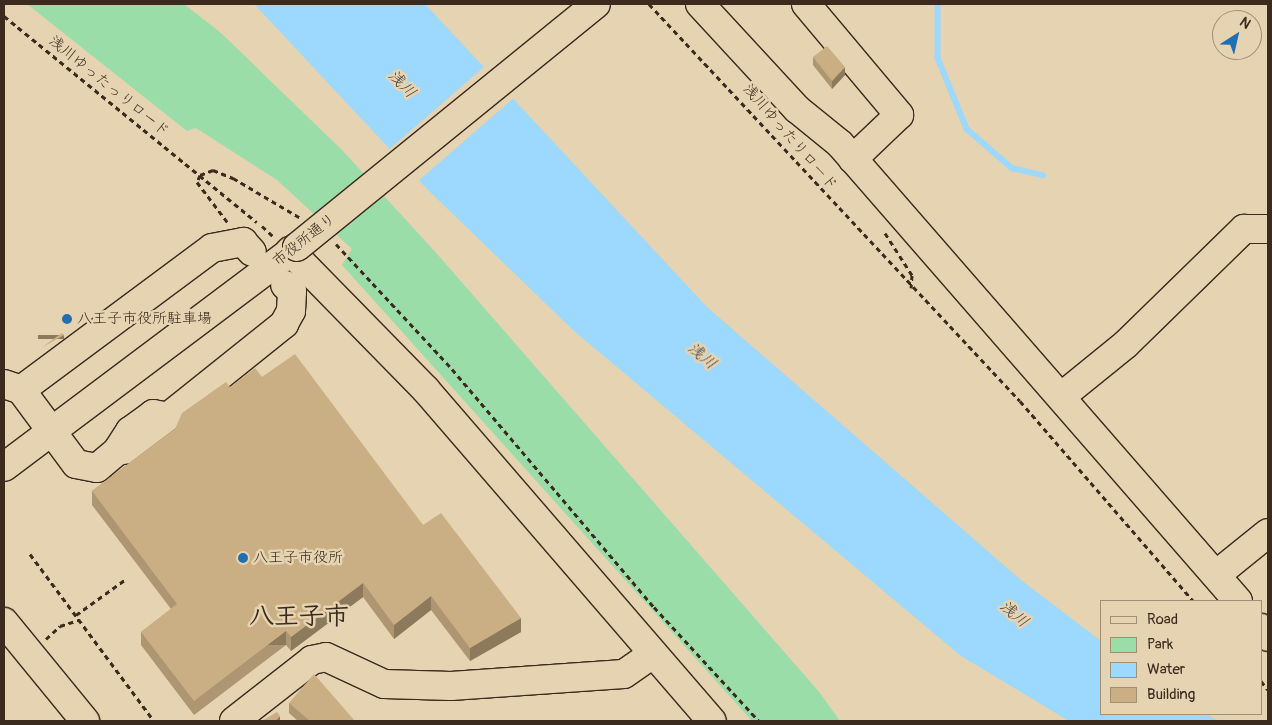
<!DOCTYPE html>
<html>
<head>
<meta charset="utf-8">
<style>
  body { margin:0 }
  #map { position:relative; width:1272px; height:725px; overflow:hidden; background:#e6d3b1; font-family:Pangolin,"Klee One",sans-serif }
  div>[style] { position:absolute }
  .green>* { inset:0; background:#9adda9 }
  .water>* { inset:0; background:#9dd8fe }
  .pier>* { inset:0; background:#e6d3b1; transform-origin:0 0 }
  .stream>* { height:5.5px; margin:-2.75px; padding:0 2.75px; transform-origin:2.75px; border-radius:2.75px; background:#9dd8fe }
  .path>* { height:3px; margin-top:-1.5px; transform-origin:0; background:repeating-linear-gradient(90deg,#3b2a1e 0 5px,transparent 0 9px) }
  .roads { filter:drop-shadow(1px 0 #3b2a1e) drop-shadow(-1px 0 #3b2a1e) drop-shadow(0 1px #3b2a1e) drop-shadow(0 -1px #3b2a1e) }
  .minor>* { height:28px; margin:-14px; padding:0 14px; transform-origin:14px; border-radius:14px; background:#e6d3b1 }
  .bridges { filter:drop-shadow(1px 0 #3b2a1e) drop-shadow(-1px 0 #3b2a1e) drop-shadow(0 1px #3b2a1e) drop-shadow(0 -1px #3b2a1e) }
  .minor-bridge>* { height:28px; margin:-14px; padding:0 14px; transform-origin:14px; border-radius:14px; background:#e6d3b1 }
  .wall>* { inset:0; background:#ad9671 }
  .shaded-wall>* { inset:0; background:#8d7a5c; transform-origin:0 0 }
  .building>* { inset:0; background:#c9af83 }
  .dots>* { width:14px; height:14px; translate:-50% -50%; box-sizing:border-box; border:2px solid #e6d3b1; border-radius:50% }
  span { translate:-50% -50%; white-space:nowrap; text-align:center; line-height:1.15; -webkit-text-stroke:5px #e6d3b1; paint-order:stroke }
  .street-label { font-size:15px; color:#3b2a1e }
  .poi-label { font-size:15px; color:#3b2a1e }
  .left { translate:0 -50%; text-align:left }
  .water-label { font-size:16px; color:#4a4440; font-style:italic }
  .town-label { font-size:25px; color:#3b2a1e; font-weight:700 }
  .frame { position:absolute; inset:0; border:5px solid #3b2a1e; pointer-events:none }
  .legend { position:absolute; left:1100px; top:600px; width:162px; height:115px; box-sizing:border-box; background:#e6d3b1; border:1px solid #a28f76; margin:0; padding:6px 9px; list-style:none; font-size:15px; color:#3b2a1e }
  .legend li { display:flex; align-items:center; gap:10px; height:25px }
  .legend b { width:25px; border:1px solid #a28f76 }
  .north { position:absolute; left:1212px; top:10px; width:50px; height:50px; box-sizing:border-box; background:#e6d3b1; border:1px solid #a28f76; border-radius:50%; rotate:35deg; font-size:14px; font-weight:700; line-height:20px; text-align:center; color:#3b2a1e }
  .north::after { content:''; display:block; margin:auto; width:18px; height:22px; background:#1f6fb2; clip-path:polygon(50% 0,100% 100%,50% 72%,0 100%) }
</style>
</head>
<body>
<div id="map">
  <div class="green">
    <i style="clip-path:polygon(27px 4px,184px 4px,221px 33px,343px 151px,438px 255px,820px 693px,840px 721px,752px 721px,342px 265px,352px 249px,277px 180px,196px 128px,187px 131px)"></i>
  </div>
  <div class="water">
    <i style="clip-path:polygon(254px 4px,425px 4px,707px 307px,1021px 580px,1101px 641px,1101px 714px,1206px 714px,1219px 721px,1069px 721px,961px 656px,574px 331px,429px 191px)"></i>
  </div>
  <div class="pier">
    <i style="left:485px;top:66px;width:43px;height:129px;rotate:49deg"></i>
  </div>
  <div class="stream">
    <i style="left:938px;top:4px;width:54px;rotate:90deg"></i>
    <i style="left:938px;top:58px;width:77px;rotate:67.8deg"></i>
    <i style="left:967px;top:129px;width:60px;rotate:40.9deg"></i>
    <i style="left:1012px;top:168px;width:32px;rotate:13deg"></i>
  </div>
  <div class="path">
    <i style="left:649px;top:4px;width:543px;rotate:46.94deg"></i>
    <i style="left:1020px;top:401px;width:264px;rotate:49.1deg"></i>
    <i style="left:4px;top:16px;width:326px;rotate:39.2deg"></i>
    <i style="left:200px;top:175px;width:14px;rotate:-21deg"></i>
    <i style="left:213px;top:170px;width:22px;rotate:22deg"></i>
    <i style="left:233px;top:178px;width:77px;rotate:30.6deg"></i>
    <i style="left:200px;top:175px;width:8px;rotate:113deg"></i>
    <i style="left:197px;top:182px;width:51px;rotate:52.9deg"></i>
    <i style="left:262px;top:226px;width:16px;rotate:43deg"></i>
    <i style="left:885px;top:233px;width:50px;rotate:57.3deg"></i>
    <i style="left:912px;top:275px;width:13px;rotate:94deg"></i>
    <i style="left:336px;top:244px;width:171px;rotate:47.1deg"></i>
    <i style="left:452px;top:369px;width:312px;rotate:49.7deg"></i>
    <i style="left:654px;top:607px;width:155px;rotate:47.4deg"></i>
    <i style="left:30px;top:554px;width:208px;rotate:53.4deg"></i>
    <i style="left:76px;top:615px;width:62px;rotate:-35.8deg"></i>
    <i style="left:46px;top:639px;width:19px;rotate:-43deg"></i>
    <i style="left:60px;top:626px;width:20px;rotate:-18deg"></i>
    <i style="left:1261px;top:681px;width:11px;rotate:52deg"></i>
  </div>
  <div class="roads">
    <div class="minor">
      <i style="left:700px;top:4px;width:143px;rotate:47.3deg"></i>
      <i style="left:797px;top:109px;width:55px;rotate:39.1deg"></i>
      <i style="left:840px;top:144px;width:606px;rotate:48.95deg"></i>
      <i style="left:806px;top:4px;width:145px;rotate:50deg"></i>
      <i style="left:899px;top:115px;width:64px;rotate:136.3deg"></i>
      <i style="left:290px;top:251px;width:194px;rotate:45.6deg"></i>
      <i style="left:426px;top:390px;width:437px;rotate:49.2deg"></i>
      <i style="left:4px;top:384px;width:18px;rotate:19deg"></i>
      <i style="left:21px;top:390px;width:92px;rotate:53.4deg"></i>
      <i style="left:76px;top:464px;width:21px;rotate:11deg"></i>
      <i style="left:97px;top:468px;width:26px;rotate:-40deg"></i>
      <i style="left:117px;top:451px;width:24px;rotate:-57deg"></i>
      <i style="left:130px;top:431px;width:29px;rotate:-36deg"></i>
      <i style="left:153px;top:414px;width:15px;rotate:11deg"></i>
      <i style="left:168px;top:417px;width:13px;rotate:99deg"></i>
      <i style="left:166px;top:430px;width:29px;rotate:145deg"></i>
      <i style="left:142px;top:447px;width:25px;rotate:171deg"></i>
      <i style="left:21px;top:390px;width:238px;rotate:-36.6deg"></i>
      <i style="left:212px;top:248px;width:32px;rotate:-11deg"></i>
      <i style="left:243px;top:242px;width:13px;rotate:48deg"></i>
      <i style="left:1062px;top:396px;width:82px;rotate:-39.1deg"></i>
      <i style="left:1126px;top:344px;width:165px;rotate:-44.3deg"></i>
      <i style="left:1244px;top:229px;width:24px"></i>
      <i style="left:168px;top:417px;width:149px;rotate:-38.7deg"></i>
      <i style="left:284px;top:324px;width:15px;rotate:-62deg"></i>
      <i style="left:291px;top:311px;width:20px;rotate:-87deg"></i>
      <i style="left:292px;top:291px;width:9px;rotate:-139deg"></i>
      <i style="left:4px;top:467px;width:366px;rotate:-36.9deg"></i>
      <i style="left:1216px;top:575px;width:67px;rotate:-38.9deg"></i>
      <i style="left:4px;top:622px;width:128px;rotate:50.7deg"></i>
      <i style="left:1261px;top:628px;width:11px;rotate:52deg"></i>
      <i style="left:234px;top:721px;width:99px;rotate:-38deg"></i>
      <i style="left:312px;top:660px;width:14px;rotate:-12deg"></i>
      <i style="left:326px;top:657px;width:64px;rotate:25deg"></i>
      <i style="left:384px;top:684px;width:67px;rotate:1.7deg"></i>
      <i style="left:451px;top:686px;width:173px;rotate:-4deg"></i>
      <i style="left:624px;top:674px;width:35px;rotate:-35deg"></i>
    </div>
  </div>
  <div class="bridges">
    <div class="minor-bridge">
      <i style="left:297px;top:247px;width:385px;rotate:-39.1deg"></i>
    </div>
  </div>
  <div class="wall">
    <i style="clip-path:polygon(813px 57px,845px 75px,832px 89px,813px 65px)"></i>
    <i style="clip-path:polygon(262px 377px,423px 525px,521px 632px,470px 661px,431px 610px,394px 639px,363px 597px,291px 651px,286px 645px,194px 715px,141px 645px,141px 632px,171px 609px,92px 505px,92px 491px,230px 387px)"></i>
    <i style="clip-path:polygon(289px 703px,355px 721px,298px 721px,289px 713px)"></i>
  </div>
  <div class="shaded-wall">
    <i style="clip-path:polygon(845px 67px,845px 75px,832px 89px,832px 81px)"></i>
    <i style="left:64px;top:335px;width:4px;height:26px;rotate:90deg"></i>
    <i style="clip-path:polygon(363px 583px,363px 597px,291px 651px,291px 637px)"></i>
    <i style="clip-path:polygon(431px 596px,431px 610px,394px 639px,394px 625px)"></i>
    <i style="clip-path:polygon(521px 618px,521px 632px,470px 661px,470px 648px)"></i>
    <i style="left:286px;top:631px;width:14px;height:116px;rotate:90deg"></i>
    <i style="clip-path:polygon(280px 716px,280px 721px,275px 721px)"></i>
  </div>
  <div class="building">
    <i style="clip-path:polygon(827px 46px,845px 67px,832px 81px,813px 57px)"></i>
    <i style="clip-path:polygon(62px 333px,64px 335px,41px 348px)"></i>
    <i style="clip-path:polygon(295px 354px,423px 525px,441px 513px,521px 618px,470px 648px,431px 596px,394px 625px,363px 583px,291px 637px,286px 631px,194px 701px,141px 632px,177px 604px,92px 491px,175px 429px,182px 413px,226px 382px,230px 387px,255px 368px,262px 377px)"></i>
    <i style="clip-path:polygon(314px 674px,355px 721px,310px 721px,289px 703px)"></i>
    <i style="clip-path:polygon(277px 712px,280px 716px,275px 721px,262px 721px)"></i>
  </div>
  <div class="dots">
    <i style="left:67px;top:319px;background:#1f6fb2"></i>
    <i style="left:243px;top:558px;background:#1f6fb2"></i>
  </div>
  <div class="street-label">
    <span style="left:109px;top:86px;rotate:39deg">浅川ゆったっりロード</span>
    <span style="left:790px;top:137px;rotate:49deg">浅川ゆったりロード</span>
    <span style="left:304px;top:240px;rotate:-38deg">市役所通り</span>
  </div>
  <div class="poi-label">
    <span class="left" style="left:77px;top:319px">八王子市役所駐車場</span>
    <span class="left" style="left:253px;top:558px">八王子市役所</span>
  </div>
  <div class="water-label">
    <span style="left:402px;top:84px;rotate:45deg">浅川</span>
    <span style="left:702px;top:356px;rotate:40deg">浅川</span>
    <span style="left:1014px;top:614px;rotate:40deg">浅川</span>
  </div>
  <div class="town-label">
    <span style="left:299px;top:617px">八王子市</span>
  </div>
  <div class="frame"></div>
  <ul class="legend">
  <li><b style="height:6px;background:#e6d3b1"></b>Road</li>
  <li><b style="height:14px;background:#9adda9"></b>Park</li>
  <li><b style="height:14px;background:#9dd8fe"></b>Water</li>
  <li><b style="height:14px;background:#c9af83"></b>Building</li>
  </ul>
  <div class="north">N</div>
</div>
</body>
</html>
